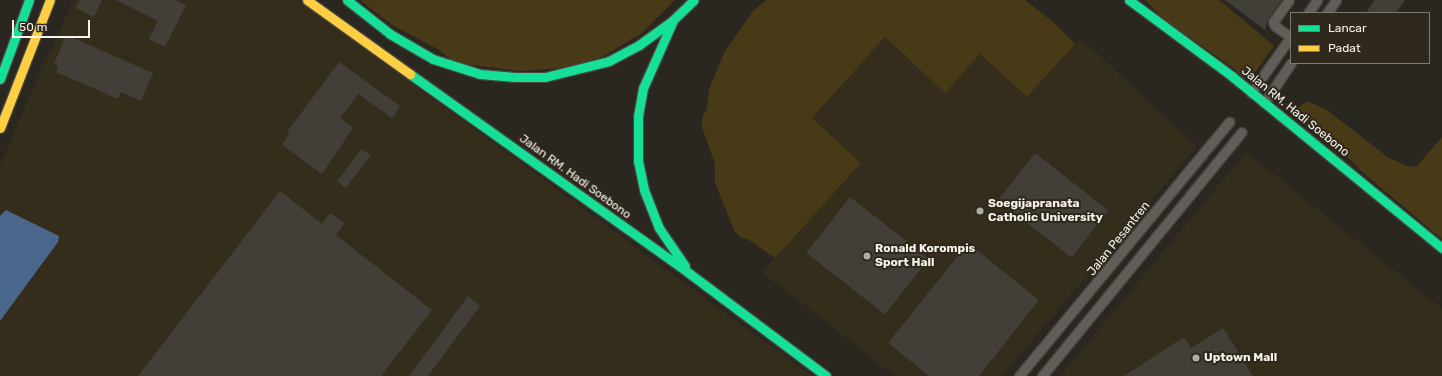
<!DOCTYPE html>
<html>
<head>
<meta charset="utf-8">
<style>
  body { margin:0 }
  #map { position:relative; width:1442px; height:376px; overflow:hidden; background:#2a2720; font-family:Rubik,sans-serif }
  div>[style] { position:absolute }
  .built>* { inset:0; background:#342d1c }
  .green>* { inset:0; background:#483a16 }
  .water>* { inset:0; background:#4b668b }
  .building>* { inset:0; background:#423e38; transform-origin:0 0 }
  .roads { filter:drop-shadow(1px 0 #48453f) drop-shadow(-1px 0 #48453f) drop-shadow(0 1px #48453f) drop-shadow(0 -1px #48453f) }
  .street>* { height:9px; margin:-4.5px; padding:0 4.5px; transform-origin:4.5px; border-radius:4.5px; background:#615e59 }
  .fast>* { height:9px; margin:-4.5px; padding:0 4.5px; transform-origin:4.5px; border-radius:4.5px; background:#16e098 }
  .slow>* { height:9px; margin:-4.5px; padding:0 4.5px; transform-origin:4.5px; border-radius:4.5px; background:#ffcf43 }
  .dots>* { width:11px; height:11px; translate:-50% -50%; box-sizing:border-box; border:2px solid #2e291c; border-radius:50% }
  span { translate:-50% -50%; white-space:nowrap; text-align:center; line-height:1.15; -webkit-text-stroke:4px #2e291c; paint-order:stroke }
  .street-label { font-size:12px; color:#f7f3eb }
  .poi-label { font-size:12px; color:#f7f3eb; font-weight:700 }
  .left { translate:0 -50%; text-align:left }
  .legend { position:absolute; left:1290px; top:12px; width:140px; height:52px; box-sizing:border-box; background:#2e291c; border:1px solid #7e7a6f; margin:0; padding:5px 7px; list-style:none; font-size:12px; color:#f7f3eb }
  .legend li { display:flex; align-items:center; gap:8px; height:20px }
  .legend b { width:20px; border:1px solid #7e7a6f }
  .scale { position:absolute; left:12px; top:20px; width:78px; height:18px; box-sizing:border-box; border:2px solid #f7f3eb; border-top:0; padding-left:5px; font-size:12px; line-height:14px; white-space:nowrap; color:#f7f3eb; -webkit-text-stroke:3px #2e291c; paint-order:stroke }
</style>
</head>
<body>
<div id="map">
  <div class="built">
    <i style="clip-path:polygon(74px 0,298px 0,812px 376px,0 376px,0 166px,37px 78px)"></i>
    <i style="clip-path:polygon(885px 37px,945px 93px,980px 54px,1027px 97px,1080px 38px,1197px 146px,1002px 376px,895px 376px,762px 272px,861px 163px,812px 118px)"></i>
    <i style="clip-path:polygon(1246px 152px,1442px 309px,1442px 376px,1060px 376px)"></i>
  </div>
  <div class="green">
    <i style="clip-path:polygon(360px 0,675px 0,642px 33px,604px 56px,577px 67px,521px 71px,456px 63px,439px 50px,392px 25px)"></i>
    <i style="clip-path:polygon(767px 0,1025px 0,1053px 22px,1075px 44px,1027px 97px,980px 54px,945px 93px,885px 37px,812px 118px,861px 163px,775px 258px,749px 240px,740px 237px,734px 230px,715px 183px,715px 164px,702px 127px,702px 117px,707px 109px,709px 89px,725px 51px,754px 10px)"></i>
    <i style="clip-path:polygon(1145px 0,1219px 0,1274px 46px,1254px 74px,1243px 78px,1232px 67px,1166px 21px)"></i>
    <i style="clip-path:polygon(1307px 101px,1327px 110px,1389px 158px,1407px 166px,1416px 167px,1442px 137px,1442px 239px,1360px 170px,1339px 148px,1308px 129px,1296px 109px)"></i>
  </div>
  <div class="water">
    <i style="clip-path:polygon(6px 210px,59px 236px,58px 242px,0 321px,0 216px)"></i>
  </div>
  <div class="building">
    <i style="clip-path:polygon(80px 0,102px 0,94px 17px,76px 8px)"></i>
    <i style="clip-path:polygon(116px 0,175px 0,186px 5px,165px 47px,149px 39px,158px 21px)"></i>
    <i style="clip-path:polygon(1225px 0,1282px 0,1268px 19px,1265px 30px)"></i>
    <i style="clip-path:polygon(1374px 0,1405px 0,1396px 13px,1366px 13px)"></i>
    <i style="clip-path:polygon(66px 35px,153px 73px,141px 101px,121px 92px,118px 99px,56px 72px,58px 66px,54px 64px)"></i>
    <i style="clip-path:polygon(339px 62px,400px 106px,392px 118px,358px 94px,340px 118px,353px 128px,322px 174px,282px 145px,289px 134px,287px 132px)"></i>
    <i style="left:362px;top:149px;width:11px;height:41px;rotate:38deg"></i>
    <i style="left:1035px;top:153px;width:93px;height:60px;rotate:38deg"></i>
    <i style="clip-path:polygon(280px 191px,322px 224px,330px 213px,345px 223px,336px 235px,432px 310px,381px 376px,138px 376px)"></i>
    <i style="left:850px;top:197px;width:100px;height:71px;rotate:38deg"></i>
    <i style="clip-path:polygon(968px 243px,1039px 300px,979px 376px,929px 376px,888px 343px)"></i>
    <i style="clip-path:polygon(468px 296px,480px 306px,428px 376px,409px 376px)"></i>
    <i style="clip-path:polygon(1223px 328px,1253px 376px,1124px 376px,1184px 337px,1191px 348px)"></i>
  </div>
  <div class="roads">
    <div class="street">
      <i style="left:1289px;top:0;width:27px;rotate:126deg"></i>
      <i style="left:1273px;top:22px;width:4px;rotate:63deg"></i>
      <i style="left:1275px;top:26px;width:19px;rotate:35deg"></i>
      <i style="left:1308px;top:13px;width:16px;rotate:-55deg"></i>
      <i style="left:1327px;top:13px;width:16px;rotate:-55deg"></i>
      <i style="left:1251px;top:93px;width:70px;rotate:-54.9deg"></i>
      <i style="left:1264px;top:103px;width:48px;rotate:-56deg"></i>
      <i style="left:1019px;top:376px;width:330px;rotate:-50.4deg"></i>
      <i style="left:1042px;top:376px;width:315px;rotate:-50.7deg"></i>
    </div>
    <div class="fast">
      <i style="left:347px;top:0;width:55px;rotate:38.3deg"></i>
      <i style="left:390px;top:34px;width:50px;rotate:30.2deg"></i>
      <i style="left:433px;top:59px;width:49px;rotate:17.7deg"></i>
      <i style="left:480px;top:74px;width:35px;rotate:5deg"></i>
      <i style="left:515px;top:77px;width:30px"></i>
      <i style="left:545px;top:77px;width:66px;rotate:-14deg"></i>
      <i style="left:609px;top:61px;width:34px;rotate:-28deg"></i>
      <i style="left:639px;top:45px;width:41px;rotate:-36deg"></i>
      <i style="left:672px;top:21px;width:30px;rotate:-44deg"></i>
      <i style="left:1129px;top:0;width:129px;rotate:36.5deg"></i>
      <i style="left:1233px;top:77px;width:270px;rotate:39.3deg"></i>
      <i style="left:672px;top:23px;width:71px;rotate:114deg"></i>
      <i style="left:643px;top:88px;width:28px;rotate:100deg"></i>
      <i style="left:638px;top:116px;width:45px;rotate:90deg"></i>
      <i style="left:638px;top:161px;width:30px;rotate:78deg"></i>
      <i style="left:644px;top:190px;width:41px;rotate:68.5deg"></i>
      <i style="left:659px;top:228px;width:46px;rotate:55.6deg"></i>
      <i style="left:410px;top:74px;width:343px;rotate:35.5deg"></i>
      <i style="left:689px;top:273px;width:171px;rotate:36.9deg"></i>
      <i style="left:0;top:79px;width:84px;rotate:-69.8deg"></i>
    </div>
    <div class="slow">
      <i style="left:307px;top:0;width:127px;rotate:35.7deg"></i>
      <i style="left:0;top:128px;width:137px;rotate:-68.7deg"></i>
    </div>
  </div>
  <div class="dots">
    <i style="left:980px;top:211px;background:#afaca4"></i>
    <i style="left:867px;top:256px;background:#afaca4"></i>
    <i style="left:1196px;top:358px;background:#afaca4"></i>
  </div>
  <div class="street-label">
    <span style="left:1295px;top:112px;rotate:39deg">Jalan RM. Hadi Soebono</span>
    <span style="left:575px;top:177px;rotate:36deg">Jalan RM. Hadi Soebono</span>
    <span style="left:1119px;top:239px;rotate:-51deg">Jalan Pesantren</span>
  </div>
  <div class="poi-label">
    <span class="left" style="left:988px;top:211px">Soegijapranata<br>Catholic University</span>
    <span class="left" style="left:875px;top:256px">Ronald Korompis<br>Sport Hall</span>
    <span class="left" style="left:1204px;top:358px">Uptown Mall</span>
  </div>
  <ul class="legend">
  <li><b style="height:5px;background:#16e098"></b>Lancar</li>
  <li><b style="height:5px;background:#ffcf43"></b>Padat</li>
  </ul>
  <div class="scale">50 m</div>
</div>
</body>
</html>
